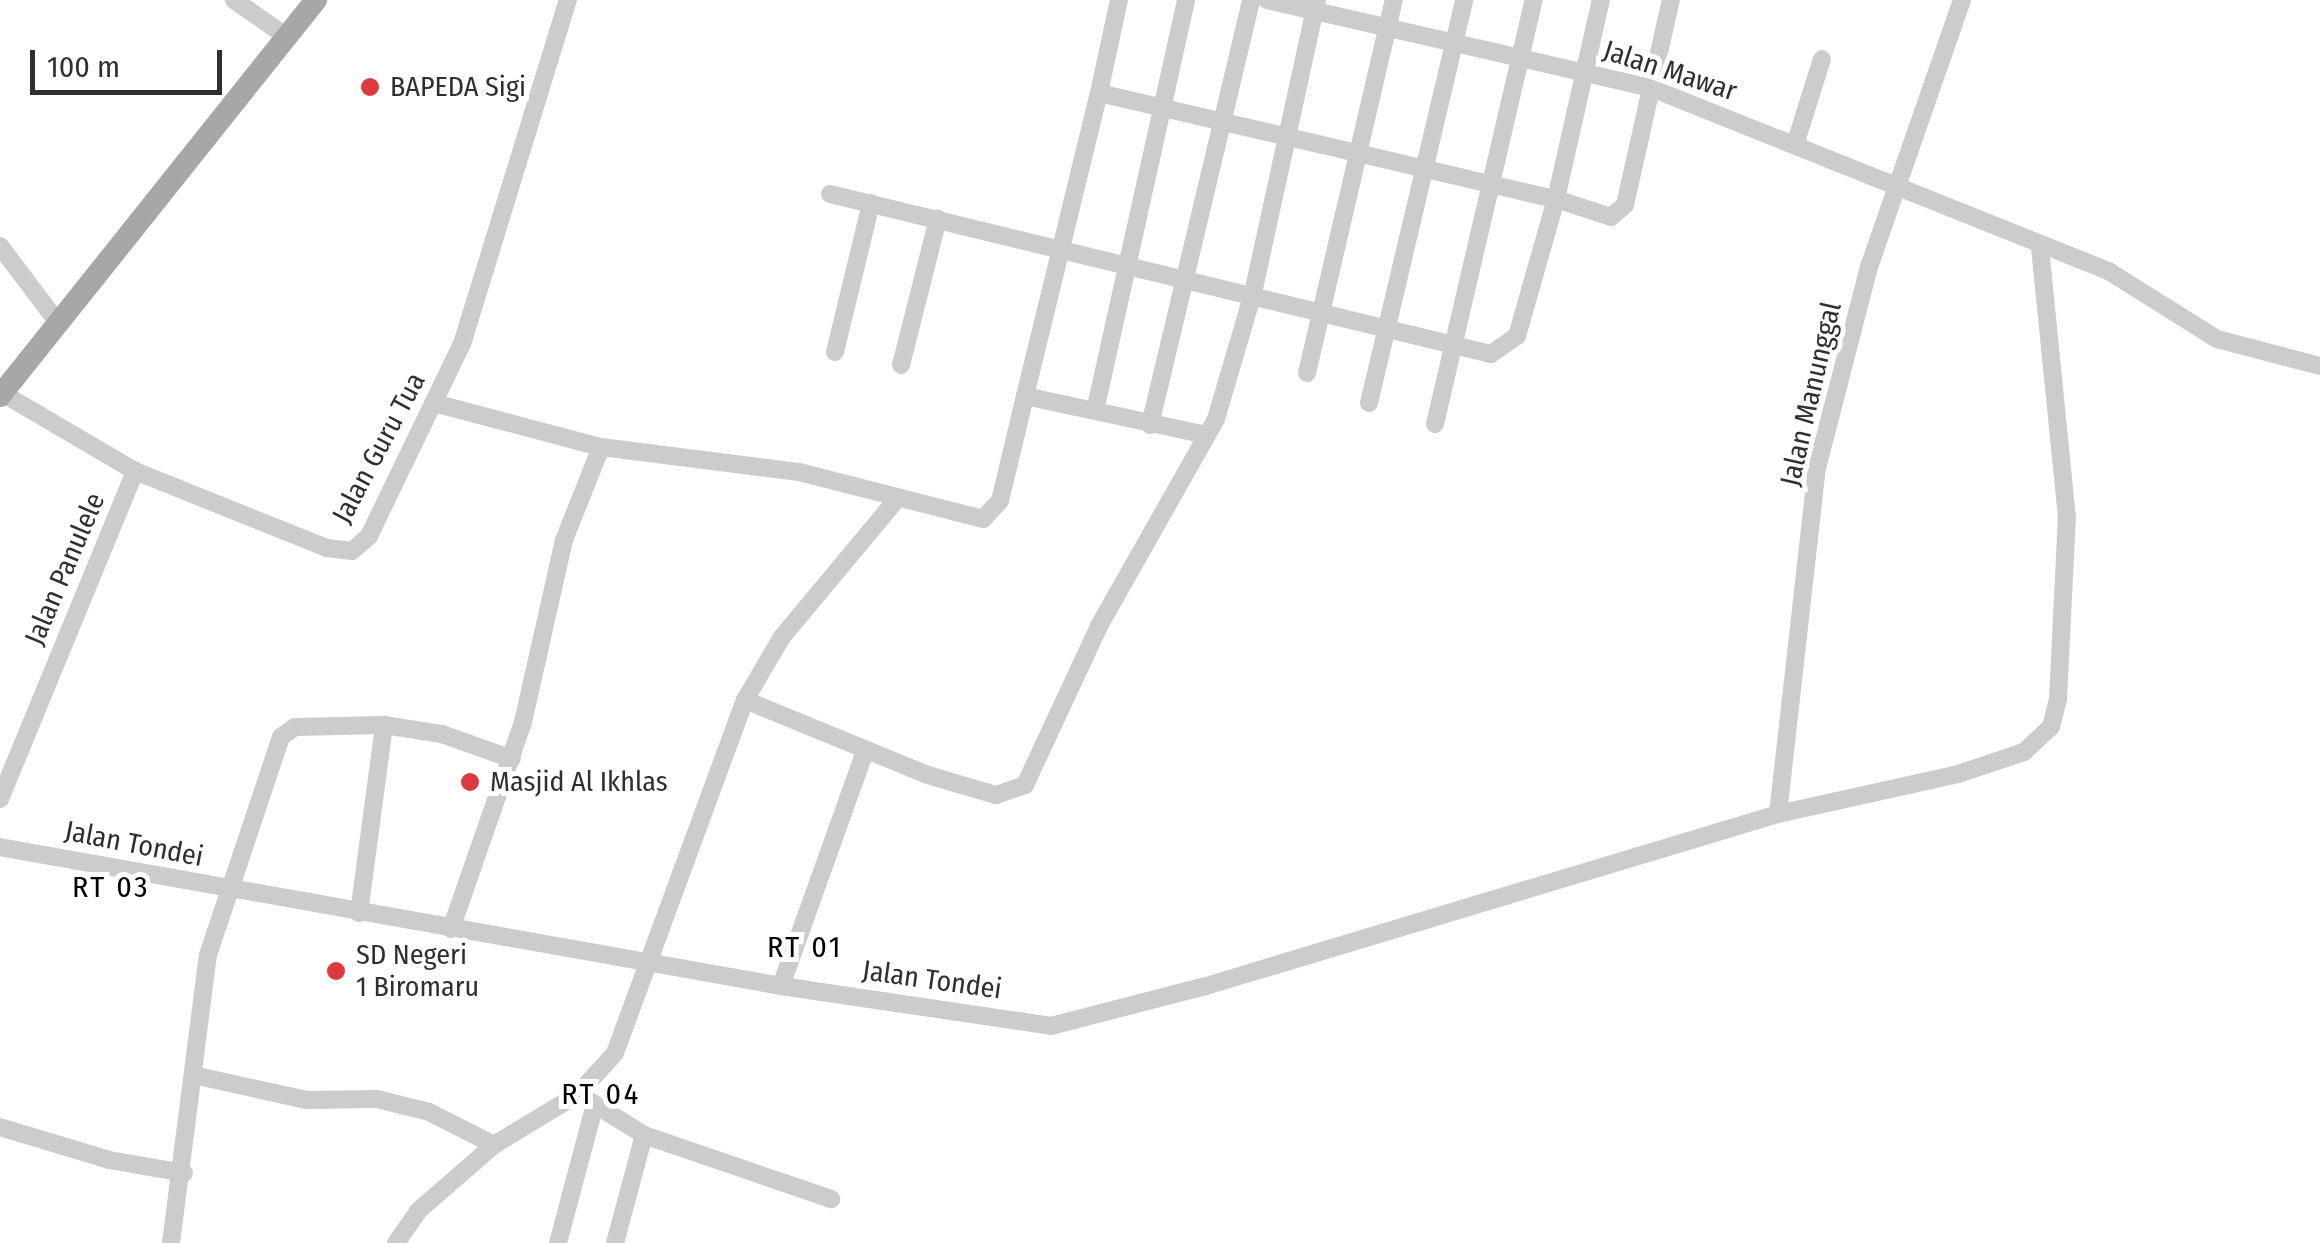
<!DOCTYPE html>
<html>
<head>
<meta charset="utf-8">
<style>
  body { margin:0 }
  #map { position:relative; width:2320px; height:1243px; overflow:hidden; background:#fff; font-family:"Fira Sans Condensed",sans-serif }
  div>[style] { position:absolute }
  .minor>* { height:18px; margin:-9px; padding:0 9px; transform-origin:9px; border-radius:9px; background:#ccc }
  .major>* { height:22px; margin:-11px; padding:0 11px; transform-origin:11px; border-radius:11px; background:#a7a7a7 }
  .dots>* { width:28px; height:28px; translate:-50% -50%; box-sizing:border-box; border:5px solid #fff; border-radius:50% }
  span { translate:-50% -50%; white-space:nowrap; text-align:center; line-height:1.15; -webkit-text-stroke:10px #fff; paint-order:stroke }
  .street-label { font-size:28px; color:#2f2f2f }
  .poi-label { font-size:28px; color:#2f2f2f }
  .left { translate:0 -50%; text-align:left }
  .neighbourhood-label { font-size:30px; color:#000; letter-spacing:2.5px }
  .scale { position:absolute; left:30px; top:50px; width:192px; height:45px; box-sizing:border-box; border:5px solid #2f2f2f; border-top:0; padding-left:12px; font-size:30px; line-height:35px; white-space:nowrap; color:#2f2f2f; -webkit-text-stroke:8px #fff; paint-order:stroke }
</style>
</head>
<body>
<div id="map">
  <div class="minor">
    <i style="left:234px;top:0;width:65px;rotate:34.9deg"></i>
    <i style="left:1267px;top:0;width:394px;rotate:12.9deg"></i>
    <i style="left:1651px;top:88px;width:495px;rotate:21.8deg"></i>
    <i style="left:2110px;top:272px;width:126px;rotate:32.1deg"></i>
    <i style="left:2217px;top:339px;width:106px;rotate:14.7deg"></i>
    <i style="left:1099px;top:93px;width:95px;rotate:-77.9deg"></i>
    <i style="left:1795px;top:145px;width:90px;rotate:-72.6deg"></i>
    <i style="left:830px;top:194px;width:680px;rotate:13.61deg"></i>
    <i style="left:1491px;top:354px;width:32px;rotate:-35deg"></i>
    <i style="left:1517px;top:336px;width:142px;rotate:-74.1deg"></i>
    <i style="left:1556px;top:199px;width:58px;rotate:18.1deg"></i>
    <i style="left:1611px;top:217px;width:18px;rotate:-41deg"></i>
    <i style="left:1625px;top:205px;width:210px;rotate:-77.4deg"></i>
    <i style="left:0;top:246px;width:98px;rotate:52.9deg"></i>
    <i style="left:835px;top:352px;width:153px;rotate:-76.4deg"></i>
    <i style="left:901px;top:365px;width:151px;rotate:-75.8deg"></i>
    <i style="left:1307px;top:373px;width:383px;rotate:-76.9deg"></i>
    <i style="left:2px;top:393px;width:154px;rotate:30.4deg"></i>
    <i style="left:135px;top:471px;width:207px;rotate:21.9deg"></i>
    <i style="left:327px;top:548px;width:25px;rotate:7deg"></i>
    <i style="left:352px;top:551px;width:23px;rotate:-41deg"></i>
    <i style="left:369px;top:536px;width:213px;rotate:-64.2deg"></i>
    <i style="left:462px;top:344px;width:360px;rotate:-72.9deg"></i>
    <i style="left:434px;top:403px;width:173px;rotate:14.8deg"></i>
    <i style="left:601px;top:447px;width:200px;rotate:7.2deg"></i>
    <i style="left:799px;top:472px;width:190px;rotate:14.3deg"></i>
    <i style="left:983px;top:519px;width:25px;rotate:-47deg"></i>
    <i style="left:1000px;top:501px;width:108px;rotate:-76.6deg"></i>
    <i style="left:1369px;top:403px;width:414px;rotate:-76.7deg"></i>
    <i style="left:1095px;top:411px;width:421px;rotate:-77.5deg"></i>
    <i style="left:1435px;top:424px;width:435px;rotate:-76.9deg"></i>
    <i style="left:1150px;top:425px;width:437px;rotate:-76.6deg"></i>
    <i style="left:1202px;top:434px;width:181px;rotate:-167.9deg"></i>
    <i style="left:1025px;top:396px;width:312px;rotate:-76.3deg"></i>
    <i style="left:1099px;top:93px;width:469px;rotate:13.1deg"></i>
    <i style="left:1556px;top:199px;width:204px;rotate:-77.3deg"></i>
    <i style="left:745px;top:700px;width:73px;rotate:-59.6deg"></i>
    <i style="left:782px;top:637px;width:178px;rotate:-50.2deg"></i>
    <i style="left:0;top:799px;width:355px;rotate:-67.6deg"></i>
    <i style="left:1778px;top:814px;width:348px;rotate:-83.6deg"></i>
    <i style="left:1817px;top:468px;width:208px;rotate:-75.5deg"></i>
    <i style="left:1869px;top:267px;width:283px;rotate:-70.8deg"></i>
    <i style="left:0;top:847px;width:793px;rotate:10.09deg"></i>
    <i style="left:781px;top:986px;width:273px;rotate:8.4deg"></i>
    <i style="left:1051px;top:1026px;width:160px;rotate:-14.5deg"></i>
    <i style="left:1206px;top:986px;width:597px;rotate:-16.74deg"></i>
    <i style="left:1778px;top:814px;width:184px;rotate:-12.5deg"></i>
    <i style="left:1958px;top:774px;width:70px;rotate:-18.4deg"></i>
    <i style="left:2024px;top:752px;width:37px;rotate:-43deg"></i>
    <i style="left:2051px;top:727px;width:29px;rotate:-76deg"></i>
    <i style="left:2058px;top:699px;width:181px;rotate:-87.2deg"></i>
    <i style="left:2067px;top:518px;width:273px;rotate:-95.7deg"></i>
    <i style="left:359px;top:913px;width:190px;rotate:-82.4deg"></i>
    <i style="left:451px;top:929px;width:219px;rotate:-70.8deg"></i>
    <i style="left:523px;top:722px;width:187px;rotate:-77.3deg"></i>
    <i style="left:564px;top:540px;width:100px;rotate:-68.3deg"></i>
    <i style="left:781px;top:986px;width:249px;rotate:-70.3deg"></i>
    <i style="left:193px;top:1075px;width:117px;rotate:12.4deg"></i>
    <i style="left:307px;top:1100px;width:70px;rotate:-0.8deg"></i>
    <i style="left:377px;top:1099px;width:54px;rotate:14deg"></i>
    <i style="left:429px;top:1112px;width:73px;rotate:26.9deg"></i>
    <i style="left:578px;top:1094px;width:78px;rotate:31.8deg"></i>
    <i style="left:644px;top:1135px;width:198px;rotate:18.9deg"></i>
    <i style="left:0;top:1127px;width:114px;rotate:16.8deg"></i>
    <i style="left:109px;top:1160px;width:76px;rotate:9.8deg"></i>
    <i style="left:171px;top:1243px;width:290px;rotate:-82.7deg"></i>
    <i style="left:208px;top:955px;width:230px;rotate:-71.5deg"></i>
    <i style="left:281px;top:737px;width:17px;rotate:-36deg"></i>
    <i style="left:295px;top:727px;width:89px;rotate:-1.3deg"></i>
    <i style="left:384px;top:725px;width:59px;rotate:8.8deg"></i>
    <i style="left:442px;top:734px;width:74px;rotate:19.7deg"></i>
    <i style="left:396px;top:1243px;width:39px;rotate:-55deg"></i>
    <i style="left:418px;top:1211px;width:101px;rotate:-41deg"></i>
    <i style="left:494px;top:1145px;width:98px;rotate:-31.3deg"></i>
    <i style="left:578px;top:1094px;width:55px;rotate:-47.9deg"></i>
    <i style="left:615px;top:1053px;width:376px;rotate:-69.8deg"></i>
    <i style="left:745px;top:700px;width:198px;rotate:22.3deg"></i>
    <i style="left:928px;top:775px;width:71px;rotate:16.4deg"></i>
    <i style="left:996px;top:795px;width:31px;rotate:-19deg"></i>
    <i style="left:1025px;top:785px;width:175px;rotate:-65deg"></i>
    <i style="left:1099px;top:626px;width:238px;rotate:-60.5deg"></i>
    <i style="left:1216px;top:419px;width:131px;rotate:-73.6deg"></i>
    <i style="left:1253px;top:293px;width:300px;rotate:-77.7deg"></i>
    <i style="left:558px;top:1243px;width:140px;rotate:-75.1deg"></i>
    <i style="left:615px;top:1243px;width:112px;rotate:-75deg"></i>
  </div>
  <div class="major">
    <i style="left:0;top:396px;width:507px;rotate:-51.41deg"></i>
  </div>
  <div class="dots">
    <i style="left:370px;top:87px;background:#dd393f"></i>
    <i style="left:470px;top:782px;background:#dd393f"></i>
    <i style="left:336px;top:971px;background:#dd393f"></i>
  </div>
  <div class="street-label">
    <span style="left:1670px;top:71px;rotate:18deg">Jalan Mawar</span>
    <span style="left:1811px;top:394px;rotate:-77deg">Jalan Manunggal</span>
    <span style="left:379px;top:448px;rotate:-62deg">Jalan Guru Tua</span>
    <span style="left:65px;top:569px;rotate:-67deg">Jalan Panulele</span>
    <span style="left:134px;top:844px;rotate:11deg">Jalan Tondei</span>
    <span style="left:932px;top:980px;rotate:8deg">Jalan Tondei</span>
  </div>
  <div class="poi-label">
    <span class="left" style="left:390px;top:87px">BAPEDA Sigi</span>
    <span class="left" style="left:490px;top:782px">Masjid Al Ikhlas</span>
    <span class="left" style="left:356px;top:971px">SD Negeri<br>1 Biromaru</span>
  </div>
  <div class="neighbourhood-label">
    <span style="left:111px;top:887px">RT 03</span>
    <span style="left:805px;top:947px">RT 01</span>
    <span style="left:601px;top:1094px">RT 04</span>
  </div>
  <div class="scale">100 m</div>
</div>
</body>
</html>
